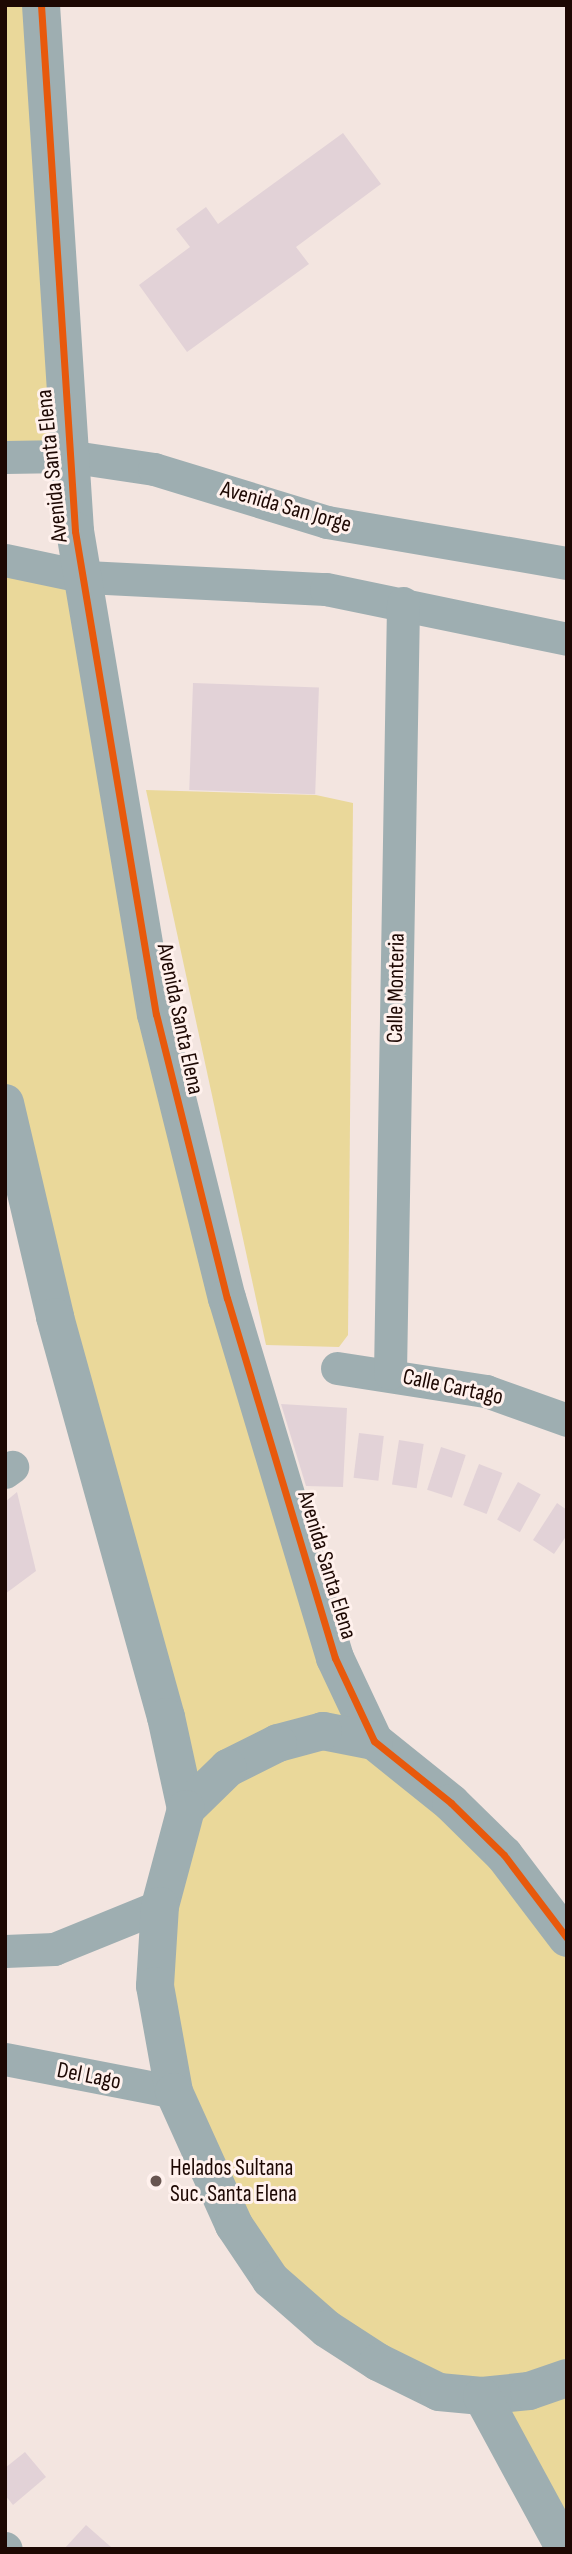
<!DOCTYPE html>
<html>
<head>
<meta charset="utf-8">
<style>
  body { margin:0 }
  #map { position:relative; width:572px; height:2554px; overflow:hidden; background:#f3e5e0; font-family:"Sofia Sans Condensed",sans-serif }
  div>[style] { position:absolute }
  .green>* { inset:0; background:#ead89a }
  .building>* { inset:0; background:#e2d2d7; transform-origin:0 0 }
  .minor>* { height:33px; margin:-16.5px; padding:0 16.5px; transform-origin:16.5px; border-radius:16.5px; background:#9eaeb1 }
  .tertiary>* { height:38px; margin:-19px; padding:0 19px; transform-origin:19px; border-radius:19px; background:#9eaeb1 }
  .cycleway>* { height:7px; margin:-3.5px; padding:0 3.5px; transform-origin:3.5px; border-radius:3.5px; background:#e8590c }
  .dots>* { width:19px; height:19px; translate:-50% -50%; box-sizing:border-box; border:4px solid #fff1ed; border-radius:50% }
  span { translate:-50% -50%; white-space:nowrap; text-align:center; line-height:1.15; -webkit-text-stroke:6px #fff1ed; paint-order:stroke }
  .street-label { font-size:23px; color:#1d0803 }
  .poi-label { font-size:23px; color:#1d0803 }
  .left { translate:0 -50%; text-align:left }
  .frame { position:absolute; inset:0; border:7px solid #1d0803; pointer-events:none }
</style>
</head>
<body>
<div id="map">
  <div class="green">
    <i style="clip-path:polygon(5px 5px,41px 5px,67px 456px,5px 457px)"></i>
    <i style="clip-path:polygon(5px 560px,86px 577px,156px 1014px,374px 1741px,567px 1938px,567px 2549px,482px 2396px,439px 2392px,271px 2280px,165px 2061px,186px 1809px,5px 1103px)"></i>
    <i style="clip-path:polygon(146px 790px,316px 795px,353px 803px,348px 1335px,339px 1347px,266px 1345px)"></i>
  </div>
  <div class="building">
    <i style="clip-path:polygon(343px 133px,381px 184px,296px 247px,309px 264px,187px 352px,139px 285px,190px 247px,176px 229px,206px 207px,218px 224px)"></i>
    <i style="left:193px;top:683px;width:126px;height:107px;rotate:2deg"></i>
    <i style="clip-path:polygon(281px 1404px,347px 1408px,343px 1487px,306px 1486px)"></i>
    <i style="left:359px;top:1433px;width:25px;height:45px;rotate:7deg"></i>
    <i style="left:399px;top:1440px;width:25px;height:45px;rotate:9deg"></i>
    <i style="left:441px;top:1447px;width:26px;height:45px;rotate:18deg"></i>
    <i style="left:479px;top:1464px;width:25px;height:44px;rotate:21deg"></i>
    <i style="left:518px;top:1482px;width:26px;height:43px;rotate:29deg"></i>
    <i style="clip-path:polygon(17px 1492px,36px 1571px,5px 1594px,5px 1502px)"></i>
    <i style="clip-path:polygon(557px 1503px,567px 1510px,567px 1535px,554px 1554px,533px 1540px)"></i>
    <i style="clip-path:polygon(25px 2452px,46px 2477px,13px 2505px,5px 2495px,5px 2468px)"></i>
    <i style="clip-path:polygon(86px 2525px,111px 2547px,109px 2549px,64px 2549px)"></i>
  </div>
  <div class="minor">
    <i style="left:5px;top:457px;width:62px;rotate:-0.9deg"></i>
    <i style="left:67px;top:456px;width:88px;rotate:8.5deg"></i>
    <i style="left:154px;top:469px;width:181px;rotate:17deg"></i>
    <i style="left:327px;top:522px;width:243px;rotate:9.7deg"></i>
    <i style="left:5px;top:560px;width:83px;rotate:11.9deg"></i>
    <i style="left:86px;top:577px;width:240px;rotate:2.9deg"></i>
    <i style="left:326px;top:589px;width:246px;rotate:11.7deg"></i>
    <i style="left:337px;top:1368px;width:151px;rotate:8.8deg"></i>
    <i style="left:486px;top:1391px;width:86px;rotate:19.7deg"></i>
    <i style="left:390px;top:1373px;width:770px;rotate:-89.03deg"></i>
    <i style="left:5px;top:1472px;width:9px;rotate:-36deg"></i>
    <i style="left:5px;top:1951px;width:49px;rotate:-2.3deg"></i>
    <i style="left:54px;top:1949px;width:114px;rotate:-22.1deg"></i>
    <i style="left:5px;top:2059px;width:172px;rotate:11deg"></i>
    <i style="left:5px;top:2548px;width:1px;rotate:45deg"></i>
  </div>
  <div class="tertiary">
    <i style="left:41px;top:5px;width:527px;rotate:86.3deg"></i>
    <i style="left:75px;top:531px;width:490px;rotate:80.5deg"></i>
    <i style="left:156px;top:1014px;width:293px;rotate:76deg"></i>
    <i style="left:227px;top:1298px;width:376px;rotate:73.3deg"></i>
    <i style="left:335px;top:1658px;width:92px;rotate:64.8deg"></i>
    <i style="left:374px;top:1741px;width:99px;rotate:38.8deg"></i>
    <i style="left:451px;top:1803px;width:74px;rotate:44.5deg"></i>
    <i style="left:504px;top:1855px;width:104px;rotate:52.8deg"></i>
    <i style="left:5px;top:1103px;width:220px;rotate:76.8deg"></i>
    <i style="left:55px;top:1317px;width:415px;rotate:74.5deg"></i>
    <i style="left:166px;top:1717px;width:94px;rotate:77.7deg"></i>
    <i style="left:374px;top:1741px;width:52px;rotate:-168.9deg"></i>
    <i style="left:323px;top:1731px;width:47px;rotate:165.1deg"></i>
    <i style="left:278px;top:1743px;width:56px;rotate:153.4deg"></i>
    <i style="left:228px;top:1768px;width:59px;rotate:135.7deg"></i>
    <i style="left:186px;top:1809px;width:100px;rotate:105deg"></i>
    <i style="left:160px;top:1906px;width:80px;rotate:93.6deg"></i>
    <i style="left:155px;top:1986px;width:108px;rotate:79.8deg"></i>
    <i style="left:174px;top:2092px;width:146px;rotate:65.7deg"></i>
    <i style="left:234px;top:2225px;width:66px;rotate:56.1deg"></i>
    <i style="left:271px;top:2280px;width:74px;rotate:41.2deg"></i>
    <i style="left:327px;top:2329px;width:61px;rotate:32.9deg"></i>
    <i style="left:378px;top:2362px;width:68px;rotate:26.2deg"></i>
    <i style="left:439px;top:2392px;width:43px;rotate:5.3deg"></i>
    <i style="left:482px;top:2396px;width:47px;rotate:-6.1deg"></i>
    <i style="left:529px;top:2391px;width:40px;rotate:-18.9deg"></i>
    <i style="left:482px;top:2396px;width:174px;rotate:61.5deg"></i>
  </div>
  <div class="cycleway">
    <i style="left:41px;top:5px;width:527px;rotate:86.3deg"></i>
    <i style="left:75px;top:531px;width:490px;rotate:80.5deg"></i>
    <i style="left:156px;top:1014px;width:293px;rotate:76deg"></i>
    <i style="left:227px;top:1298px;width:376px;rotate:73.3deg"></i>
    <i style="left:335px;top:1658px;width:92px;rotate:64.8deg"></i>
    <i style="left:374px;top:1741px;width:99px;rotate:38.8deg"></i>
    <i style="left:451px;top:1803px;width:74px;rotate:44.5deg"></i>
    <i style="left:504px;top:1855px;width:104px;rotate:52.8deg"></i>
  </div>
  <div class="dots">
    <i style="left:156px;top:2181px;background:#685550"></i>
  </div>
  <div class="street-label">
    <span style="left:52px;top:466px;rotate:-96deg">Avenida Santa Elena</span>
    <span style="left:286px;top:507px;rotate:16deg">Avenida San Jorge</span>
    <span style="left:396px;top:988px;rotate:-89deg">Calle Monteria</span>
    <span style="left:180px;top:1019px;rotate:78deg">Avenida Santa Elena</span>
    <span style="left:453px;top:1387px;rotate:12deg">Calle Cartago</span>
    <span style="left:327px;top:1565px;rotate:73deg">Avenida Santa Elena</span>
    <span style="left:89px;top:2076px;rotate:11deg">Del Lago</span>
  </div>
  <div class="poi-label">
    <span class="left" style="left:170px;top:2181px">Helados Sultana<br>Suc. Santa Elena</span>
  </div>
  <div class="frame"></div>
</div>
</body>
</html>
